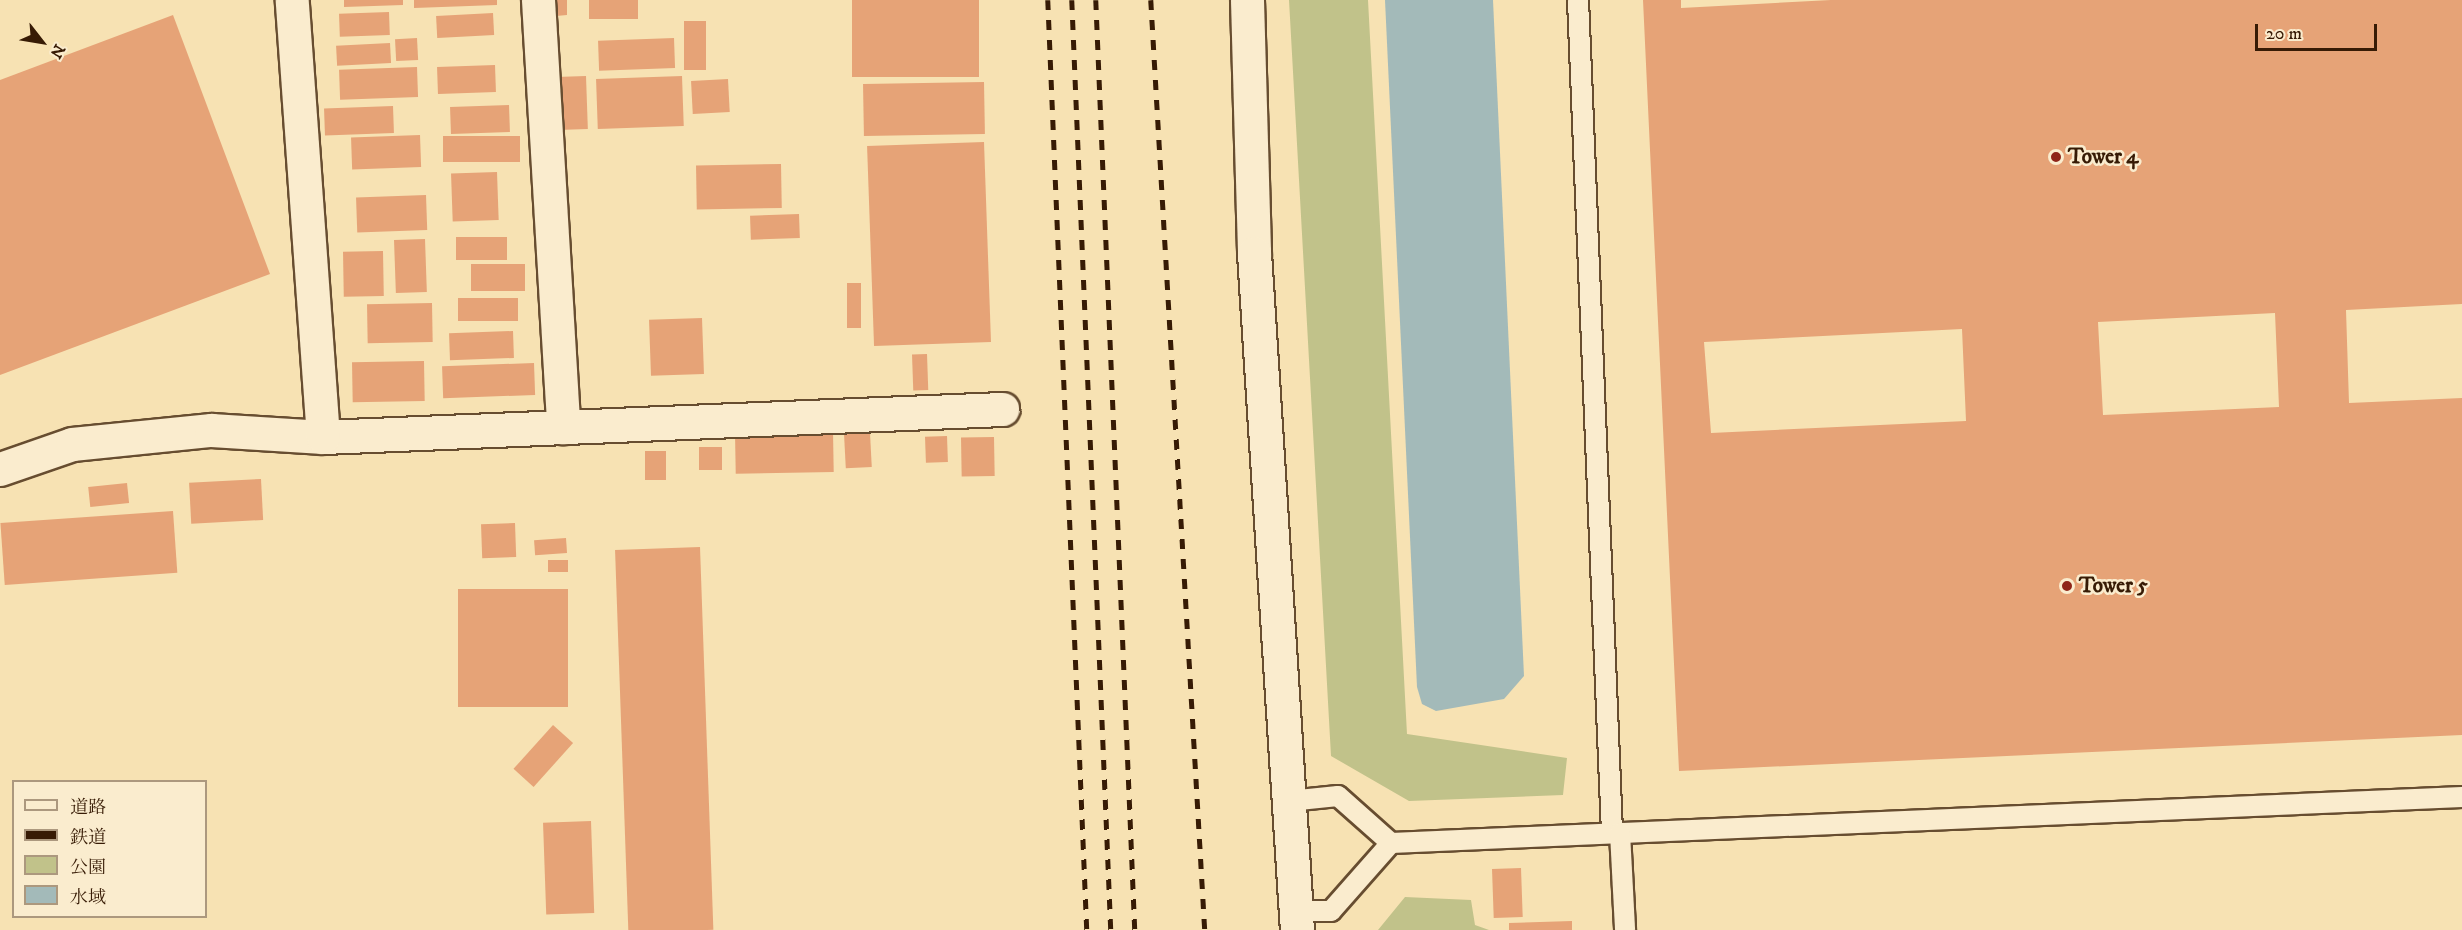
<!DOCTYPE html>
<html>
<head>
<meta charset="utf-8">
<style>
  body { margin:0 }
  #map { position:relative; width:2462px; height:930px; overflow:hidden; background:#f7e2b3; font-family:"IM FELL DW Pica","Noto Serif JP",serif }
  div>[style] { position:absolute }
  .green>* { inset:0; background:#c1c28a }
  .water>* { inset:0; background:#a3bab9 }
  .building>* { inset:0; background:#e6a377; transform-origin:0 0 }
  .roads { filter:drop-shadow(2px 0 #674d30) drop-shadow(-2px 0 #674d30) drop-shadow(0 2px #674d30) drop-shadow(0 -2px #674d30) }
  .lane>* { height:20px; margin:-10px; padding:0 10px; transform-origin:10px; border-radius:10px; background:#faecce }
  .street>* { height:33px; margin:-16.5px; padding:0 16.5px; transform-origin:16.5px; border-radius:16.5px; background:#faecce }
  .secondary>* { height:33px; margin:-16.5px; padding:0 16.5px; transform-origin:16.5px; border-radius:16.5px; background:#faecce }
  .rail>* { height:4.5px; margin-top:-2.25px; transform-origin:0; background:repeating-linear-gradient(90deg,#371b05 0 10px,transparent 0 20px) }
  .dots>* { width:16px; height:16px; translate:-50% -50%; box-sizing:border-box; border:3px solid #faecce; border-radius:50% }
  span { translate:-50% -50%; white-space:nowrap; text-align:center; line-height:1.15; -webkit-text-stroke:5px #faecce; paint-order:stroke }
  .poi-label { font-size:21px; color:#371b05; font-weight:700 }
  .left { translate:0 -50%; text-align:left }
  .legend { position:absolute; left:12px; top:780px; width:195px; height:138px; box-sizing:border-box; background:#faecce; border:2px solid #ac987e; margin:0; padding:8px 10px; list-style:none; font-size:18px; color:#371b05 }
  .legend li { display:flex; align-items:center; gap:12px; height:30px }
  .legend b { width:30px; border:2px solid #ac987e }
  .north { position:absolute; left:12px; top:12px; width:60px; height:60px; -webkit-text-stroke:4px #faecce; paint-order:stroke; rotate:121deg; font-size:16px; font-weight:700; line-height:24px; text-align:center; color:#371b05 }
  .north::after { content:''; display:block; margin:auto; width:21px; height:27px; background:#371b05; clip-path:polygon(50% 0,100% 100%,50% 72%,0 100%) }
  .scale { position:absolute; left:2255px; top:24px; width:122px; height:27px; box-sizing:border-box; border:3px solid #371b05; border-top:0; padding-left:8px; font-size:18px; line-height:21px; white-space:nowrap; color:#371b05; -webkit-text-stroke:4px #faecce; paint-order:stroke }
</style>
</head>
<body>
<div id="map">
  <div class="green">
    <i style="clip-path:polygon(1289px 0,1368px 0,1407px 734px,1567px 758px,1563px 795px,1409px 801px,1331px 756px)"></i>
    <i style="clip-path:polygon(1405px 897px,1471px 900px,1475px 925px,1489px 930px,1378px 930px)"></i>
  </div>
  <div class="water">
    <i style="clip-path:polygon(1385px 0,1493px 0,1524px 676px,1504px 699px,1436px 711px,1422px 704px,1417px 687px)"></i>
  </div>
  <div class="building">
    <i style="clip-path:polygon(344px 0,403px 0,403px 5px,344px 7px)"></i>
    <i style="clip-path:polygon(414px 0,497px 0,497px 5px,414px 8px)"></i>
    <i style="clip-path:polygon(544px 0,567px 0,567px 15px,545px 17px)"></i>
    <i style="left:589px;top:0;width:49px;height:19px"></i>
    <i style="left:852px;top:0;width:127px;height:77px"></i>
    <i style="clip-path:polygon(evenodd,1643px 0,1681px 0,1681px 8px,1831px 0,2462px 0,2462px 304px,2346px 310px,2349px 403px,2462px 398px,2462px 735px,1679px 771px,1643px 0,2275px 313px,2279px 407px,2103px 415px,2098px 322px,2275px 313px,1643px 0,1962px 329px,1966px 421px,1711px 433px,1704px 342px,1962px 329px)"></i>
    <i style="left:389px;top:12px;width:23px;height:50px;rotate:88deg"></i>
    <i style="left:493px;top:13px;width:22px;height:57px;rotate:87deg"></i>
    <i style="clip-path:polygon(173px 15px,270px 274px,0 375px,0 80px)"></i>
    <i style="left:684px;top:21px;width:22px;height:49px"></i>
    <i style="left:417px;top:38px;width:22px;height:22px;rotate:87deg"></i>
    <i style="left:674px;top:38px;width:30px;height:76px;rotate:88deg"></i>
    <i style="left:390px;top:43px;width:20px;height:54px;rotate:87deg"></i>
    <i style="left:495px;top:65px;width:27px;height:58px;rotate:88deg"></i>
    <i style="left:417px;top:67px;width:30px;height:78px;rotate:88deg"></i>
    <i style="left:586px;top:76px;width:53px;height:30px;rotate:88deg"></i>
    <i style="left:682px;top:76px;width:50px;height:86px;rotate:88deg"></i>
    <i style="left:728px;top:79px;width:33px;height:37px;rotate:87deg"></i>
    <i style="left:984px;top:82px;width:52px;height:121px;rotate:89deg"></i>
    <i style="left:509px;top:105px;width:27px;height:59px;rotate:88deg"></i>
    <i style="left:393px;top:106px;width:27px;height:69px;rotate:88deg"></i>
    <i style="left:420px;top:135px;width:32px;height:69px;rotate:88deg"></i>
    <i style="left:520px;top:136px;width:26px;height:77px;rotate:90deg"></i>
    <i style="left:984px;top:142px;width:200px;height:117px;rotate:88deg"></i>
    <i style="left:781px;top:164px;width:44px;height:85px;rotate:89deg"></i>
    <i style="left:497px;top:172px;width:48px;height:46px;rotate:88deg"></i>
    <i style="left:426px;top:195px;width:35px;height:70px;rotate:88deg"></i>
    <i style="left:799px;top:214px;width:24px;height:49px;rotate:88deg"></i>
    <i style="left:507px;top:237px;width:23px;height:51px;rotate:90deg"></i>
    <i style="left:425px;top:239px;width:53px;height:31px;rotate:88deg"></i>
    <i style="left:383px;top:251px;width:45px;height:40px;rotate:89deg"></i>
    <i style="left:525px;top:264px;width:27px;height:54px;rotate:90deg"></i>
    <i style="left:847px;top:283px;width:14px;height:45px"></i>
    <i style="left:518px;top:298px;width:23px;height:60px;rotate:90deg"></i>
    <i style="left:432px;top:303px;width:39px;height:65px;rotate:89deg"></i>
    <i style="left:702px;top:318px;width:56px;height:53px;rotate:88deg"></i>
    <i style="left:513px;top:331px;width:27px;height:64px;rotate:88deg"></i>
    <i style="left:927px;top:354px;width:36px;height:15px;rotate:88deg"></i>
    <i style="left:424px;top:361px;width:40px;height:72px;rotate:89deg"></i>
    <i style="left:534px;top:363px;width:32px;height:92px;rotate:88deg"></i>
    <i style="left:833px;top:431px;width:41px;height:98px;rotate:89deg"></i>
    <i style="left:870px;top:433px;width:34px;height:26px;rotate:87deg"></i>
    <i style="left:947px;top:436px;width:26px;height:22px;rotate:88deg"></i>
    <i style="left:994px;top:437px;width:39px;height:33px;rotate:89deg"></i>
    <i style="left:722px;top:447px;width:23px;height:23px;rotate:90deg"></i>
    <i style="left:645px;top:451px;width:21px;height:29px"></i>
    <i style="left:261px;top:479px;width:41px;height:72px;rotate:87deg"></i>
    <i style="left:127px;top:483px;width:20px;height:39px;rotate:84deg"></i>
    <i style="left:173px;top:511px;width:62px;height:173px;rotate:86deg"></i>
    <i style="left:515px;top:523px;width:34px;height:34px;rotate:88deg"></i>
    <i style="left:566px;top:538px;width:15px;height:32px;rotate:86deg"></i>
    <i style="left:700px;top:547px;width:383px;height:85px;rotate:88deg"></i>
    <i style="left:568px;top:560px;width:12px;height:20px;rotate:90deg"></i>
    <i style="left:568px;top:589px;width:118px;height:110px;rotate:90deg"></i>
    <i style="left:553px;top:725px;width:27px;height:59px;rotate:42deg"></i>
    <i style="left:591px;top:821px;width:92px;height:48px;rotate:88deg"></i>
    <i style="left:1521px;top:868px;width:49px;height:29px;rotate:88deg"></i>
    <i style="clip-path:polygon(1572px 921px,1572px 930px,1509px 930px,1509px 923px)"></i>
  </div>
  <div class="roads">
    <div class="lane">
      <i style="left:1578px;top:0;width:834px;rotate:87.66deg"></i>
      <i style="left:1289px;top:801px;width:49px;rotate:-5.8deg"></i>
      <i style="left:1338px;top:796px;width:71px;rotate:41.6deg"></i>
      <i style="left:1391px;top:843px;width:1072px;rotate:-2.46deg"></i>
      <i style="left:1620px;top:833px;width:97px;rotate:87deg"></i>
      <i style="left:1296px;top:911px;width:35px"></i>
      <i style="left:1331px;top:911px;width:91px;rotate:-48.6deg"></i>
    </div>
    <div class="street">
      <i style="left:538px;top:0;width:428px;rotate:86.6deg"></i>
      <i style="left:323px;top:437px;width:680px;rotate:-2.36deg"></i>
      <i style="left:0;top:469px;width:76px;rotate:-19.1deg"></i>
      <i style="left:72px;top:444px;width:140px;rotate:-5.8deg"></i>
      <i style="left:211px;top:430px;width:112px;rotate:3.6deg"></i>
      <i style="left:323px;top:437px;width:438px;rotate:-94.1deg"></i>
    </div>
    <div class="secondary">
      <i style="left:1247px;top:0;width:253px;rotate:88.4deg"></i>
      <i style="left:1254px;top:253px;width:678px;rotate:86.37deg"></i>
    </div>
  </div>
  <div class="rail">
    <i style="left:1048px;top:0;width:931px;rotate:87.6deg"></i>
    <i style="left:1072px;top:0;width:931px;rotate:87.6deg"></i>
    <i style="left:1096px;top:0;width:931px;rotate:87.6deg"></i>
    <i style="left:1151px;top:0;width:932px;rotate:86.68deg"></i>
  </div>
  <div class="dots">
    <i style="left:2056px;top:157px;background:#8f2418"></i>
    <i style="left:2067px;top:586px;background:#8f2418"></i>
  </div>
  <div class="poi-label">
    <span class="left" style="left:2068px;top:157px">Tower 4</span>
    <span class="left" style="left:2079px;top:586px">Tower 5</span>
  </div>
  <ul class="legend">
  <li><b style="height:8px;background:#faecce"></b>道路</li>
  <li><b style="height:8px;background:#371b05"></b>鉄道</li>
  <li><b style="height:16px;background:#c1c28a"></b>公園</li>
  <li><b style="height:16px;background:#a3bab9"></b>水域</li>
  </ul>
  <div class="north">N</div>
  <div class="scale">20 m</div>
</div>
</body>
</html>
